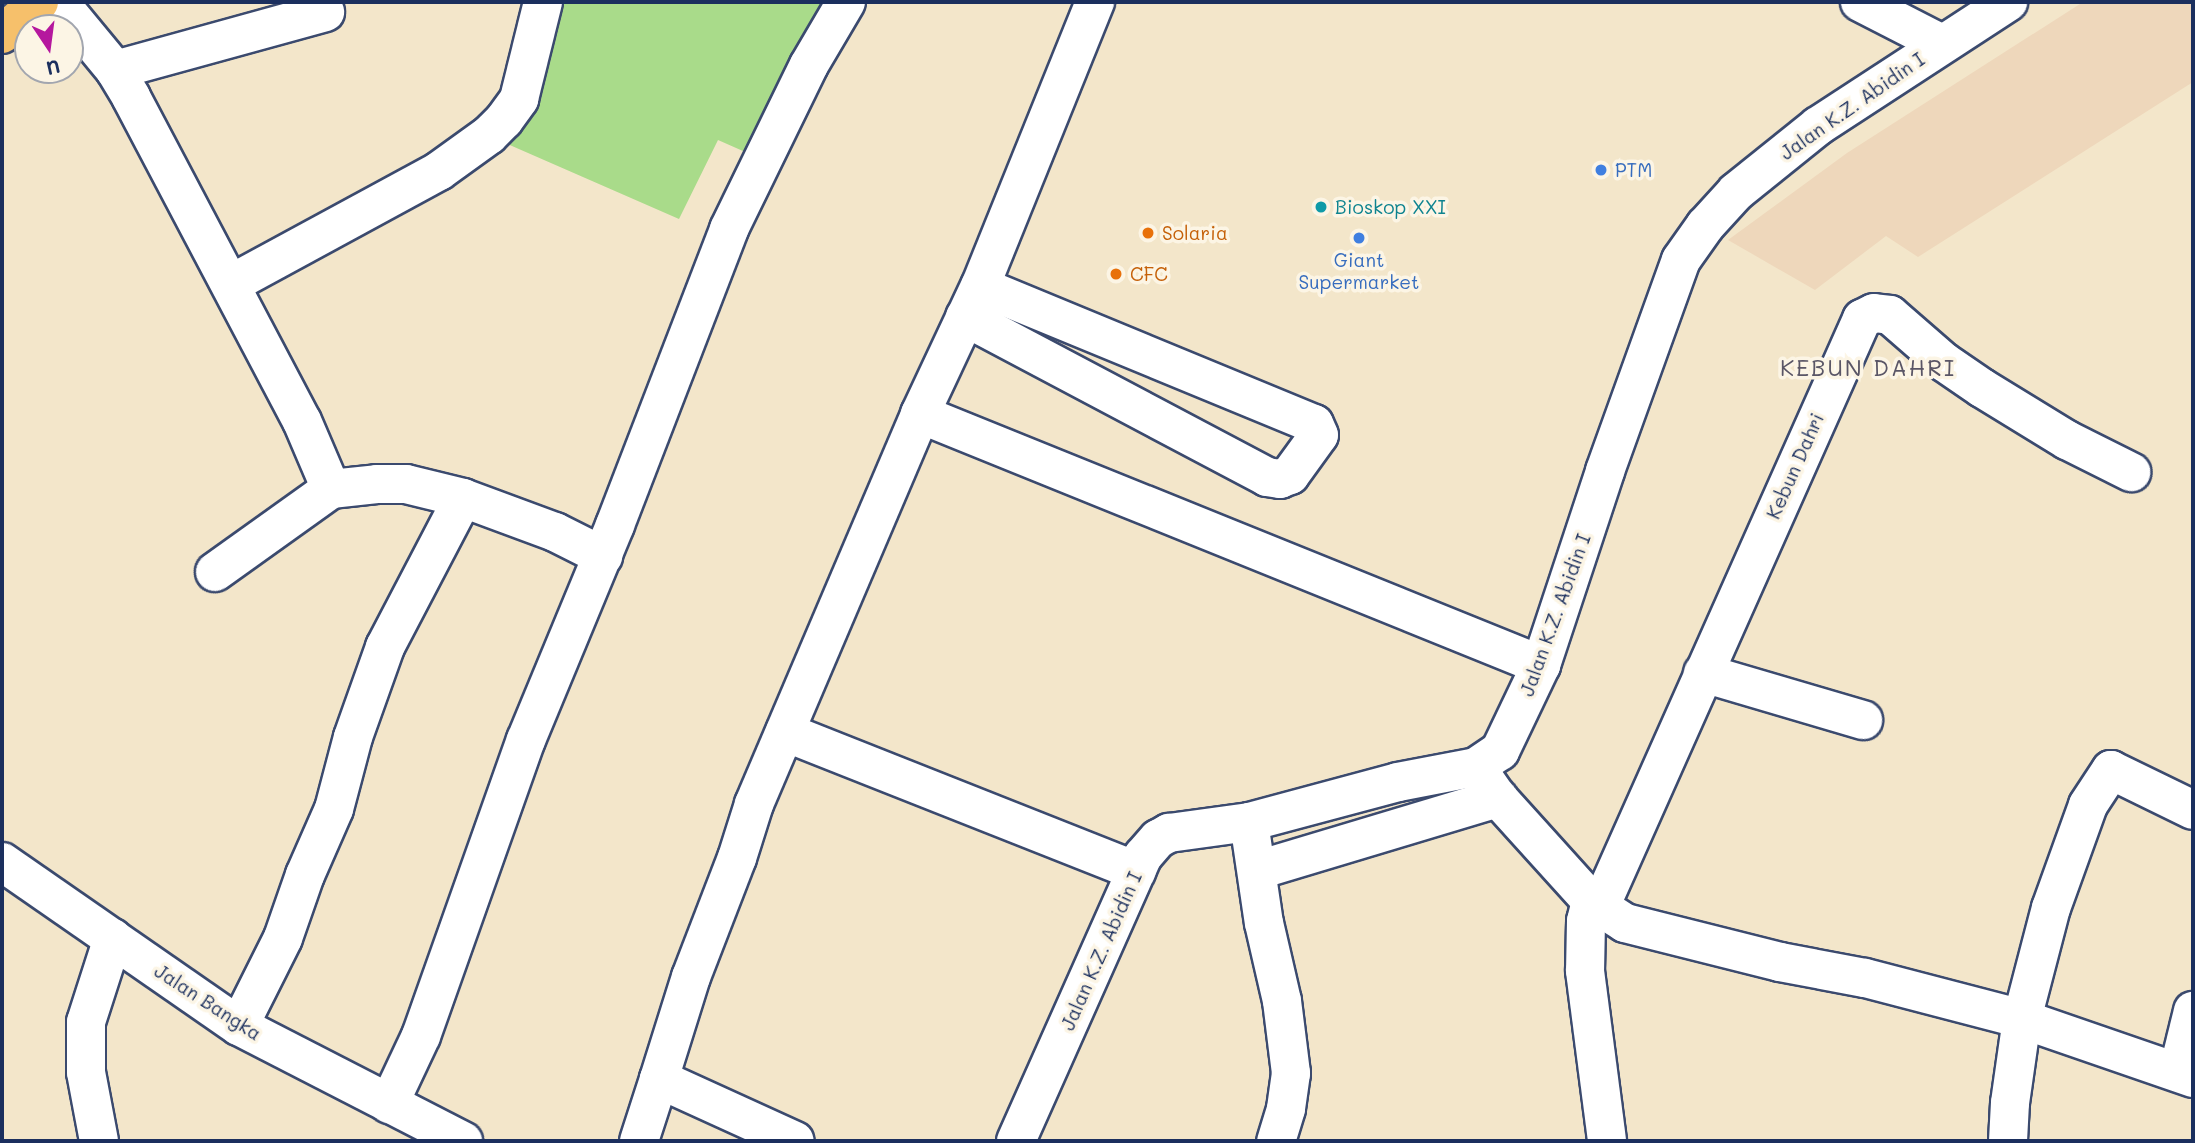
<!DOCTYPE html>
<html>
<head>
<meta charset="utf-8">
<style>
  body { margin:0 }
  #map { position:relative; width:2195px; height:1143px; overflow:hidden; background:#f3e6ca; font-family:Mali,sans-serif }
  div>[style] { position:absolute }
  .built>* { inset:0; background:#eed7bb }
  .green>* { inset:0; background:#a9db8a }
  .roads { filter:drop-shadow(2px 0 #3b4a6e) drop-shadow(-2px 0 #3b4a6e) drop-shadow(0 2px #3b4a6e) drop-shadow(0 -2px #3b4a6e) }
  .minor>* { height:38px; margin:-19px; padding:0 19px; transform-origin:19px; border-radius:19px; background:#fff }
  .major>* { height:38px; margin:-19px; padding:0 19px; transform-origin:19px; border-radius:19px; background:#f6c06b }
  .dots>* { width:19px; height:19px; translate:-50% -50%; box-sizing:border-box; border:4px solid #fcf5e5; border-radius:50% }
  span { translate:-50% -50%; white-space:nowrap; text-align:center; line-height:1.15; -webkit-text-stroke:7px #fcf5e5; paint-order:stroke }
  .street-label { font-size:19px; color:#1b2f5e }
  .shop-label { font-size:19px; color:#366cbe }
  .left { translate:0 -50%; text-align:left }
  .culture-label { font-size:19px; color:#0d838f }
  .food-label { font-size:19px; color:#c56008 }
  .quarter-label { font-size:23px; color:#5a5666; letter-spacing:2px }
  .frame { position:absolute; inset:0; border:4px solid #1b2f5e; pointer-events:none }
  .north { position:absolute; left:14px; top:14px; width:70px; height:70px; box-sizing:border-box; background:#fcf5e5; border:2px solid #a2a6af; border-radius:50%; rotate:167deg; font-size:19px; font-weight:700; line-height:28px; text-align:center; color:#1b2f5e }
  .north::after { content:''; display:block; margin:auto; width:24px; height:32px; background:#b5179e; clip-path:polygon(50% 0,100% 100%,50% 72%,0 100%) }
</style>
</head>
<body>
<div id="map">
  <div class="built">
    <i style="clip-path:polygon(2083px 2px,2193px 2px,2193px 82px,1918px 257px,1886px 236px,1815px 290px,1728px 240px,1847px 153px)"></i>
  </div>
  <div class="green">
    <i style="clip-path:polygon(540px 2px,836px 2px,752px 155px,718px 140px,679px 219px,489px 136px)"></i>
  </div>
  <div class="roads">
    <div class="minor">
      <i style="left:59px;top:2px;width:88px;rotate:50.5deg"></i>
      <i style="left:115px;top:70px;width:31px;rotate:59deg"></i>
      <i style="left:131px;top:97px;width:366px;rotate:62.2deg"></i>
      <i style="left:302px;top:421px;width:74px;rotate:66.9deg"></i>
      <i style="left:331px;top:489px;width:46px;rotate:-6.2deg"></i>
      <i style="left:377px;top:484px;width:29px"></i>
      <i style="left:406px;top:484px;width:59px;rotate:13.8deg"></i>
      <i style="left:463px;top:498px;width:98px;rotate:20.3deg"></i>
      <i style="left:555px;top:532px;width:54px;rotate:26.6deg"></i>
      <i style="left:1095px;top:2px;width:306px;rotate:112deg"></i>
      <i style="left:980px;top:286px;width:141px;rotate:115.1deg"></i>
      <i style="left:920px;top:414px;width:670px;rotate:22.01deg"></i>
      <i style="left:1860px;top:2px;width:92px;rotate:27.1deg"></i>
      <i style="left:115px;top:70px;width:218px;rotate:-15.4deg"></i>
      <i style="left:231px;top:284px;width:237px;rotate:-28.5deg"></i>
      <i style="left:439px;top:171px;width:62px;rotate:-35.8deg"></i>
      <i style="left:489px;top:135px;width:21px;rotate:-45deg"></i>
      <i style="left:504px;top:120px;width:26px;rotate:-54deg"></i>
      <i style="left:519px;top:99px;width:100px;rotate:-76.1deg"></i>
      <i style="left:965px;top:317px;width:342px;rotate:27.9deg"></i>
      <i style="left:1267px;top:477px;width:13px;rotate:9deg"></i>
      <i style="left:1280px;top:479px;width:11px;rotate:-22deg"></i>
      <i style="left:1290px;top:475px;width:49px;rotate:-54.1deg"></i>
      <i style="left:1319px;top:435px;width:12px;rotate:-114deg"></i>
      <i style="left:1314px;top:424px;width:361px;rotate:-157.6deg"></i>
      <i style="left:215px;top:572px;width:143px;rotate:-35.6deg"></i>
      <i style="left:1703px;top:673px;width:167px;rotate:16.4deg"></i>
      <i style="left:785px;top:732px;width:378px;rotate:21.6deg"></i>
      <i style="left:1476px;top:767px;width:38px;rotate:55deg"></i>
      <i style="left:1498px;top:798px;width:139px;rotate:47.9deg"></i>
      <i style="left:1591px;top:901px;width:40px;rotate:32.9deg"></i>
      <i style="left:1625px;top:923px;width:160px;rotate:14.1deg"></i>
      <i style="left:1780px;top:962px;width:86px;rotate:10.7deg"></i>
      <i style="left:1865px;top:978px;width:162px;rotate:14.6deg"></i>
      <i style="left:2022px;top:1019px;width:181px;rotate:19deg"></i>
      <i style="left:1249px;top:822px;width:102px;rotate:81.6deg"></i>
      <i style="left:1264px;top:923px;width:80px;rotate:77deg"></i>
      <i style="left:1282px;top:1001px;width:73px;rotate:82.9deg"></i>
      <i style="left:1291px;top:1073px;width:36px;rotate:98deg"></i>
      <i style="left:1286px;top:1109px;width:34px;rotate:107deg"></i>
      <i style="left:2px;top:862px;width:288px;rotate:34.7deg"></i>
      <i style="left:239px;top:1026px;width:252px;rotate:27.2deg"></i>
      <i style="left:1258px;top:870px;width:251px;rotate:-16.7deg"></i>
      <i style="left:1591px;top:901px;width:21px;rotate:104deg"></i>
      <i style="left:1586px;top:921px;width:50px;rotate:91.1deg"></i>
      <i style="left:1585px;top:971px;width:171px;rotate:82.6deg"></i>
      <i style="left:1600px;top:907px;width:644px;rotate:-65.98deg"></i>
      <i style="left:1862px;top:319px;width:13px;rotate:-27deg"></i>
      <i style="left:1874px;top:313px;width:16px;rotate:7deg"></i>
      <i style="left:1890px;top:315px;width:72px;rotate:41deg"></i>
      <i style="left:1944px;top:362px;width:46px;rotate:34.4deg"></i>
      <i style="left:1982px;top:388px;width:100px;rotate:31.5deg"></i>
      <i style="left:2067px;top:440px;width:72px;rotate:26.6deg"></i>
      <i style="left:239px;top:1026px;width:98px;rotate:-63.4deg"></i>
      <i style="left:283px;top:938px;width:67px;rotate:-70.8deg"></i>
      <i style="left:305px;top:875px;width:72px;rotate:-66.3deg"></i>
      <i style="left:334px;top:809px;width:74px;rotate:-75.2deg"></i>
      <i style="left:353px;top:737px;width:96px;rotate:-70.4deg"></i>
      <i style="left:385px;top:647px;width:168px;rotate:-62.4deg"></i>
      <i style="left:2178px;top:1072px;width:63px;rotate:-76.2deg"></i>
      <i style="left:659px;top:1079px;width:107px;rotate:-72.6deg"></i>
      <i style="left:691px;top:977px;width:128px;rotate:-68.9deg"></i>
      <i style="left:737px;top:858px;width:57px;rotate:-72.5deg"></i>
      <i style="left:754px;top:804px;width:424px;rotate:-66.9deg"></i>
      <i style="left:389px;top:1104px;width:75px;rotate:-64.8deg"></i>
      <i style="left:421px;top:1036px;width:314px;rotate:-70.5deg"></i>
      <i style="left:526px;top:740px;width:233px;rotate:-67.5deg"></i>
      <i style="left:615px;top:525px;width:317px;rotate:-68.9deg"></i>
      <i style="left:729px;top:229px;width:182px;rotate:-64deg"></i>
      <i style="left:809px;top:65px;width:73px;rotate:-59.6deg"></i>
      <i style="left:99px;top:1141px;width:70px;rotate:-100.7deg"></i>
      <i style="left:86px;top:1072px;width:50px;rotate:-90deg"></i>
      <i style="left:86px;top:1022px;width:88px;rotate:-72.2deg"></i>
      <i style="left:639px;top:1141px;width:65px;rotate:-72.1deg"></i>
      <i style="left:659px;top:1079px;width:149px;rotate:24.5deg"></i>
      <i style="left:1016px;top:1141px;width:312px;rotate:-66deg"></i>
      <i style="left:1143px;top:856px;width:23px;rotate:-49deg"></i>
      <i style="left:1158px;top:839px;width:13px;rotate:-29deg"></i>
      <i style="left:1169px;top:833px;width:81px;rotate:-7.8deg"></i>
      <i style="left:1249px;top:822px;width:154px;rotate:-15deg"></i>
      <i style="left:1398px;top:782px;width:79px;rotate:-10.9deg"></i>
      <i style="left:1476px;top:767px;width:29px;rotate:-34deg"></i>
      <i style="left:1500px;top:751px;width:95px;rotate:-64.5deg"></i>
      <i style="left:1541px;top:665px;width:204px;rotate:-71.7deg"></i>
      <i style="left:1605px;top:471px;width:224px;rotate:-70.2deg"></i>
      <i style="left:1681px;top:260px;width:42px;rotate:-54.8deg"></i>
      <i style="left:1705px;top:226px;width:46px;rotate:-47.6deg"></i>
      <i style="left:1736px;top:192px;width:105px;rotate:-38.8deg"></i>
      <i style="left:1818px;top:126px;width:227px;rotate:-33.1deg"></i>
      <i style="left:2008px;top:1141px;width:38px;rotate:-87deg"></i>
      <i style="left:2010px;top:1103px;width:85px;rotate:-81.9deg"></i>
      <i style="left:2022px;top:1019px;width:115px;rotate:-75.4deg"></i>
      <i style="left:2051px;top:908px;width:109px;rotate:-70.2deg"></i>
      <i style="left:2088px;top:805px;width:42px;rotate:-56.7deg"></i>
      <i style="left:2111px;top:770px;width:91px;rotate:26deg"></i>
    </div>
    <div class="major">
      <i style="left:2px;top:34px;width:49px;rotate:-40.9deg"></i>
    </div>
  </div>
  <div class="dots">
    <i style="left:1601px;top:170px;background:#3f7fe0"></i>
    <i style="left:1321px;top:207px;background:#0f9aa8"></i>
    <i style="left:1148px;top:233px;background:#e8710a"></i>
    <i style="left:1359px;top:238px;background:#3f7fe0"></i>
    <i style="left:1116px;top:274px;background:#e8710a"></i>
  </div>
  <div class="street-label">
    <span style="left:1852px;top:106px;rotate:-35deg">Jalan K.Z. Abidin I</span>
    <span style="left:1795px;top:466px;rotate:-66deg">Kebun Dahri</span>
    <span style="left:1555px;top:615px;rotate:-70deg">Jalan K.Z. Abidin I</span>
    <span style="left:1101px;top:951px;rotate:-66deg">Jalan K.Z. Abidin I</span>
    <span style="left:208px;top:1002px;rotate:33deg">Jalan Bangka</span>
  </div>
  <div class="shop-label">
    <span class="left" style="left:1615px;top:170px">PTM</span>
    <span style="left:1359px;top:271px">Giant<br>Supermarket</span>
  </div>
  <div class="culture-label">
    <span class="left" style="left:1335px;top:207px">Bioskop XXI</span>
  </div>
  <div class="food-label">
    <span class="left" style="left:1162px;top:233px">Solaria</span>
    <span class="left" style="left:1130px;top:274px">CFC</span>
  </div>
  <div class="quarter-label">
    <span style="left:1868px;top:367px">KEBUN DAHRI</span>
  </div>
  <div class="frame"></div>
  <div class="north">U</div>
</div>
</body>
</html>
